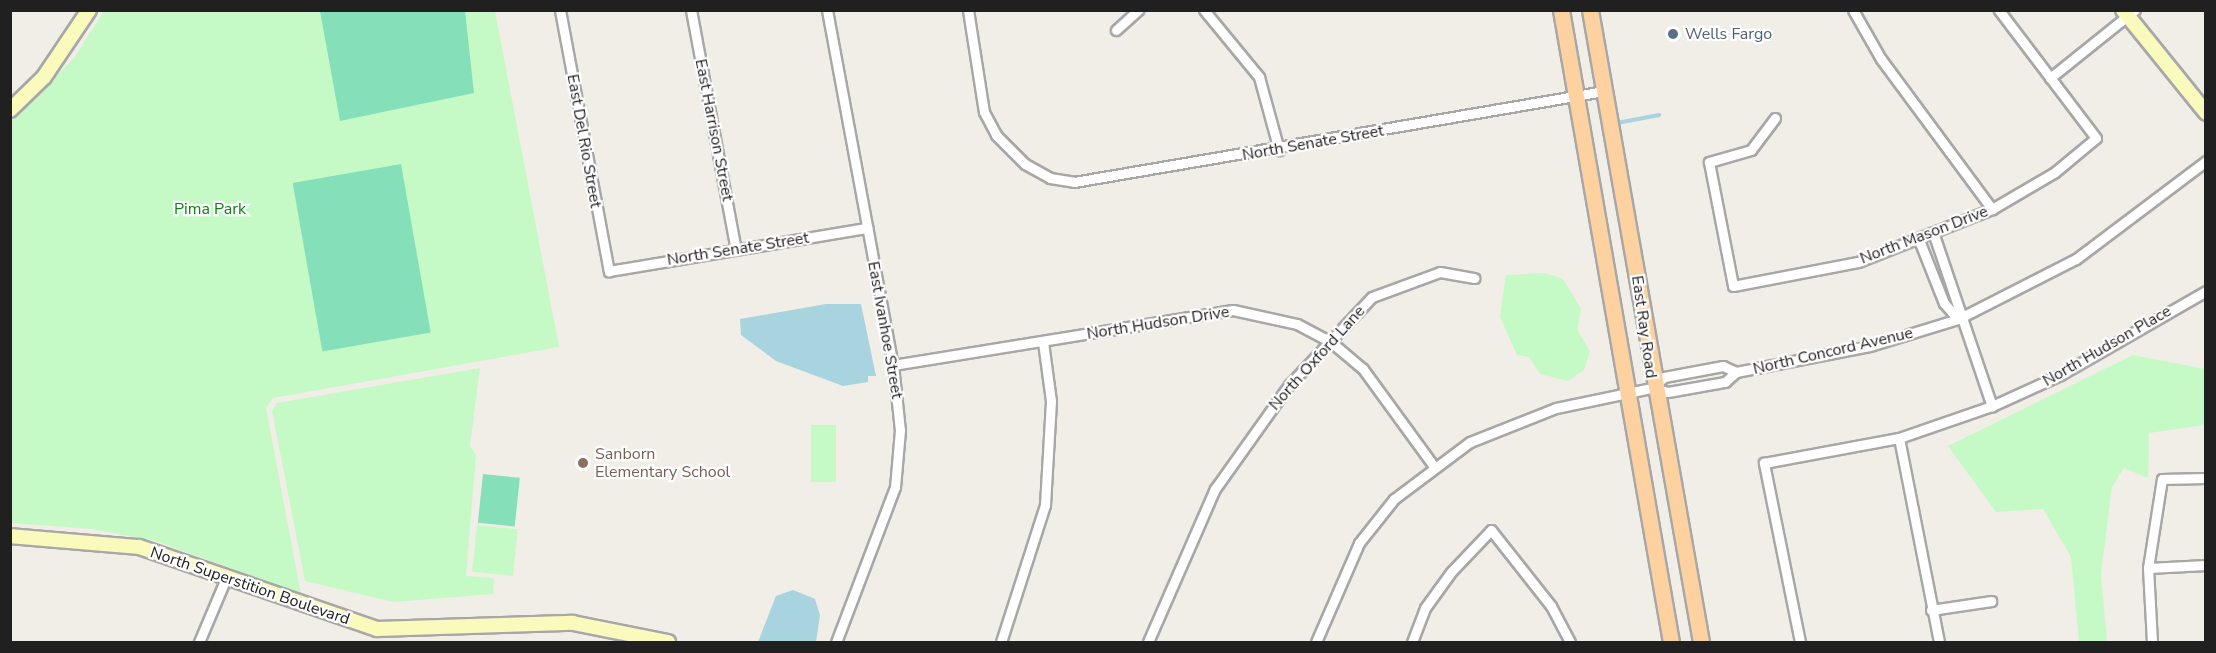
<!DOCTYPE html>
<html>
<head>
<meta charset="utf-8">
<style>
  body { margin:0 }
  #map { position:relative; width:2216px; height:653px; overflow:hidden; background:#f1ede7; font-family:"Nunito Sans",sans-serif }
  div>[style] { position:absolute }
  .park>* { inset:0; background:#c5fac7; transform-origin:0 0 }
  .pitch>* { inset:0; background:#85e0ba; transform-origin:0 0 }
  .water>* { inset:0; background:#a7d4df }
  .stream>* { height:4px; margin:-2px; padding:0 2px; transform-origin:2px; border-radius:2px; background:#a7d4df }
  .roads { filter:drop-shadow(2px 0 #a7a7a7) drop-shadow(-2px 0 #a7a7a7) drop-shadow(0 2px #a7a7a7) drop-shadow(0 -2px #a7a7a7) }
  .street>* { height:9px; margin:-4.5px; padding:0 4.5px; transform-origin:4.5px; border-radius:4.5px; background:#fff }
  .secondary>* { height:14px; margin:-7px; padding:0 7px; transform-origin:7px; border-radius:7px; background:#f9fabc }
  .primary>* { height:15px; margin:-7.5px; padding:0 7.5px; transform-origin:7.5px; border-radius:7.5px; background:#fdd1a0 }
  .dots>* { width:16px; height:16px; translate:-50% -50%; box-sizing:border-box; border:3px solid #fff; border-radius:50% }
  span { translate:-50% -50%; white-space:nowrap; text-align:center; line-height:1.15; -webkit-text-stroke:4.5px #fff; paint-order:stroke }
  .service-label { font-size:16px; color:#4e5e75 }
  .left { translate:0 -50%; text-align:left }
  .street-label { font-size:16px; color:#202020 }
  .park-label { font-size:16px; color:#0b8211 }
  .education-label { font-size:16px; color:#785e54 }
  .frame { position:absolute; inset:0; border:12px solid #202020; pointer-events:none }
</style>
</head>
<body>
<div id="map">
  <div class="park">
    <i style="clip-path:polygon(104px 11px,495px 11px,559px 347px,273px 398px,266px 408px,301px 594px,156px 541px,92px 529px,11px 523px,10px 123px,74px 58px)"></i>
    <i style="clip-path:polygon(1546px 273px,1563px 279px,1581px 309px,1577px 330px,1590px 351px,1584px 370px,1568px 381px,1540px 374px,1529px 357px,1517px 355px,1500px 317px,1506px 275px)"></i>
    <i style="clip-path:polygon(2133px 355px,2205px 369px,2205px 425px,2149px 433px,2148px 478px,2124px 468px,2112px 487px,2101px 574px,2107px 642px,2079px 642px,2071px 557px,2043px 509px,1996px 512px,1948px 446px)"></i>
    <i style="clip-path:polygon(480px 368px,470px 446px,476px 455px,466px 576px,494px 578px,493px 594px,393px 602px,305px 581px,272px 411px,277px 403px)"></i>
    <i style="left:811px;top:425px;width:25px;height:57px"></i>
    <i style="left:477px;top:525px;width:41px;height:47px;rotate:6deg"></i>
  </div>
  <div class="pitch">
    <i style="clip-path:polygon(320px 11px,465px 11px,474px 93px,340px 121px)"></i>
    <i style="left:401px;top:164px;width:171px;height:110px;rotate:80deg"></i>
    <i style="left:483px;top:474px;width:37px;height:49px;rotate:6deg"></i>
  </div>
  <div class="water">
    <i style="clip-path:polygon(826px 304px,861px 304px,876px 376px,868px 376px,868px 382px,843px 386px,776px 361px,741px 335px,740px 319px)"></i>
    <i style="clip-path:polygon(793px 590px,815px 599px,820px 615px,816px 642px,758px 642px,776px 596px)"></i>
  </div>
  <div class="stream">
    <i style="left:1617px;top:123px;width:43px;rotate:-10.8deg"></i>
  </div>
  <div class="roads">
    <div class="street">
      <i style="left:560px;top:10px;width:266px;rotate:79.4deg"></i>
      <i style="left:609px;top:271px;width:262px;rotate:-9.5deg"></i>
      <i style="left:691px;top:10px;width:244px;rotate:79.4deg"></i>
      <i style="left:827px;top:10px;width:361px;rotate:79.5deg"></i>
      <i style="left:893px;top:365px;width:65px;rotate:83.9deg"></i>
      <i style="left:900px;top:430px;width:57px;rotate:95deg"></i>
      <i style="left:895px;top:487px;width:166px;rotate:110.8deg"></i>
      <i style="left:968px;top:10px;width:103px;rotate:81.1deg"></i>
      <i style="left:984px;top:112px;width:26px;rotate:62deg"></i>
      <i style="left:996px;top:135px;width:41px;rotate:45deg"></i>
      <i style="left:1025px;top:164px;width:29px;rotate:29deg"></i>
      <i style="left:1050px;top:178px;width:24px;rotate:9deg"></i>
      <i style="left:1074px;top:182px;width:538px;rotate:-9.74deg"></i>
      <i style="left:1204px;top:10px;width:87px;rotate:50.6deg"></i>
      <i style="left:1259px;top:77px;width:76px;rotate:74.7deg"></i>
      <i style="left:1853px;top:10px;width:56px;rotate:60.3deg"></i>
      <i style="left:1881px;top:59px;width:187px;rotate:53.5deg"></i>
      <i style="left:1116px;top:30px;width:30px;rotate:-42deg"></i>
      <i style="left:2050px;top:78px;width:109px;rotate:-38.7deg"></i>
      <i style="left:1775px;top:118px;width:40px;rotate:127deg"></i>
      <i style="left:1751px;top:150px;width:44px;rotate:164.1deg"></i>
      <i style="left:1709px;top:162px;width:126px;rotate:79deg"></i>
      <i style="left:1733px;top:286px;width:127px;rotate:-10.9deg"></i>
      <i style="left:1858px;top:262px;width:144px;rotate:-21.6deg"></i>
      <i style="left:1992px;top:209px;width:73px;rotate:-30.4deg"></i>
      <i style="left:2055px;top:172px;width:53px;rotate:-39.7deg"></i>
      <i style="left:2096px;top:138px;width:161px;rotate:-127.2deg"></i>
      <i style="left:1934px;top:235px;width:181px;rotate:71.3deg"></i>
      <i style="left:1919px;top:240px;width:68px;rotate:68.4deg"></i>
      <i style="left:1944px;top:303px;width:21px;rotate:49deg"></i>
      <i style="left:893px;top:365px;width:344px;rotate:-9.2deg"></i>
      <i style="left:1233px;top:310px;width:66px;rotate:12.3deg"></i>
      <i style="left:1297px;top:324px;width:38px;rotate:28deg"></i>
      <i style="left:1331px;top:342px;width:42px;rotate:40.2deg"></i>
      <i style="left:1363px;top:369px;width:119px;rotate:53.9deg"></i>
      <i style="left:1654px;top:386px;width:13px;rotate:-42deg"></i>
      <i style="left:1664px;top:377px;width:60px;rotate:-10.6deg"></i>
      <i style="left:1723px;top:366px;width:14px;rotate:25deg"></i>
      <i style="left:1899px;top:438px;width:208px;rotate:78.9deg"></i>
      <i style="left:2148px;top:568px;width:58px;rotate:-3deg"></i>
      <i style="left:1931px;top:610px;width:61px;rotate:-8.5deg"></i>
      <i style="left:199px;top:642px;width:69px;rotate:-67.1deg"></i>
      <i style="left:1001px;top:642px;width:144px;rotate:-72.2deg"></i>
      <i style="left:1045px;top:505px;width:104px;rotate:-86.7deg"></i>
      <i style="left:1051px;top:401px;width:60px;rotate:-97.7deg"></i>
      <i style="left:1148px;top:642px;width:167px;rotate:-66.4deg"></i>
      <i style="left:1215px;top:489px;width:128px;rotate:-54.6deg"></i>
      <i style="left:1289px;top:385px;width:121px;rotate:-46.7deg"></i>
      <i style="left:1372px;top:297px;width:72px;rotate:-20.2deg"></i>
      <i style="left:1440px;top:272px;width:35px;rotate:10deg"></i>
      <i style="left:1316px;top:642px;width:108px;rotate:-66.5deg"></i>
      <i style="left:1359px;top:543px;width:56px;rotate:-51.5deg"></i>
      <i style="left:1394px;top:499px;width:95px;rotate:-36.9deg"></i>
      <i style="left:1470px;top:442px;width:92px;rotate:-21.6deg"></i>
      <i style="left:1556px;top:408px;width:98px;rotate:-11.8deg"></i>
      <i style="left:1652px;top:388px;width:16px;rotate:14deg"></i>
      <i style="left:1668px;top:392px;width:58px;rotate:-10deg"></i>
      <i style="left:1725px;top:382px;width:15px;rotate:-42deg"></i>
      <i style="left:1736px;top:372px;width:136px;rotate:-11deg"></i>
      <i style="left:1870px;top:346px;width:92px;rotate:-17.1deg"></i>
      <i style="left:1958px;top:319px;width:132px;rotate:-27deg"></i>
      <i style="left:2076px;top:259px;width:163px;rotate:-37deg"></i>
      <i style="left:1412px;top:642px;width:36px;rotate:-69deg"></i>
      <i style="left:1425px;top:608px;width:44px;rotate:-54.2deg"></i>
      <i style="left:1451px;top:572px;width:58px;rotate:-46.4deg"></i>
      <i style="left:1491px;top:530px;width:97px;rotate:51.7deg"></i>
      <i style="left:1551px;top:606px;width:41px;rotate:62.2deg"></i>
      <i style="left:1800px;top:642px;width:183px;rotate:-101.4deg"></i>
      <i style="left:1764px;top:463px;width:137px;rotate:-10.5deg"></i>
      <i style="left:1899px;top:438px;width:98px;rotate:-19deg"></i>
      <i style="left:1992px;top:406px;width:75px;rotate:-24.5deg"></i>
      <i style="left:2060px;top:375px;width:168px;rotate:-29.9deg"></i>
      <i style="left:2152px;top:642px;width:74px;rotate:-93.1deg"></i>
      <i style="left:2148px;top:568px;width:90px;rotate:-81.1deg"></i>
      <i style="left:2162px;top:479px;width:44px;rotate:-1.3deg"></i>
    </div>
    <div class="secondary">
      <i style="left:2123px;top:10px;width:132px;rotate:51.1deg"></i>
      <i style="left:10px;top:110px;width:47px;rotate:-44.1deg"></i>
      <i style="left:44px;top:77px;width:81px;rotate:-56.1deg"></i>
      <i style="left:10px;top:536px;width:129px;rotate:4.9deg"></i>
      <i style="left:139px;top:547px;width:252px;rotate:19deg"></i>
      <i style="left:377px;top:629px;width:196px;rotate:-1.8deg"></i>
      <i style="left:573px;top:623px;width:97px;rotate:11.3deg"></i>
    </div>
    <div class="primary">
      <i style="left:1561px;top:10px;width:642px;rotate:80.13deg"></i>
      <i style="left:1590px;top:10px;width:642px;rotate:80.04deg"></i>
    </div>
  </div>
  <div class="dots">
    <i style="left:1673px;top:34px;background:#5c6f8a"></i>
    <i style="left:583px;top:463px;background:#8d6e63"></i>
  </div>
  <div class="service-label">
    <span class="left" style="left:1685px;top:34px">Wells Fargo</span>
  </div>
  <div class="street-label">
    <span style="left:714px;top:130px;rotate:79deg">East Harrison Street</span>
    <span style="left:584px;top:141px;rotate:80deg">East Del Rio Street</span>
    <span style="left:1313px;top:143px;rotate:-10deg">North Senate Street</span>
    <span style="left:1924px;top:235px;rotate:-21deg">North Mason Drive</span>
    <span style="left:738px;top:249px;rotate:-9deg">North Senate Street</span>
    <span style="left:1158px;top:323px;rotate:-9deg">North Hudson Drive</span>
    <span style="left:1644px;top:327px;rotate:82deg">East Ray Road</span>
    <span style="left:885px;top:330px;rotate:80deg">East Ivanhoe Street</span>
    <span style="left:2107px;top:346px;rotate:-30deg">North Hudson Place</span>
    <span style="left:1833px;top:351px;rotate:-13deg">North Concord Avenue</span>
    <span style="left:1317px;top:358px;rotate:-48deg">North Oxford Lane</span>
    <span style="left:250px;top:586px;rotate:19deg">North Superstition Boulevard</span>
  </div>
  <div class="park-label">
    <span style="left:210px;top:209px">Pima Park</span>
  </div>
  <div class="education-label">
    <span class="left" style="left:595px;top:463px">Sanborn<br>Elementary School</span>
  </div>
  <div class="frame"></div>
</div>
</body>
</html>
